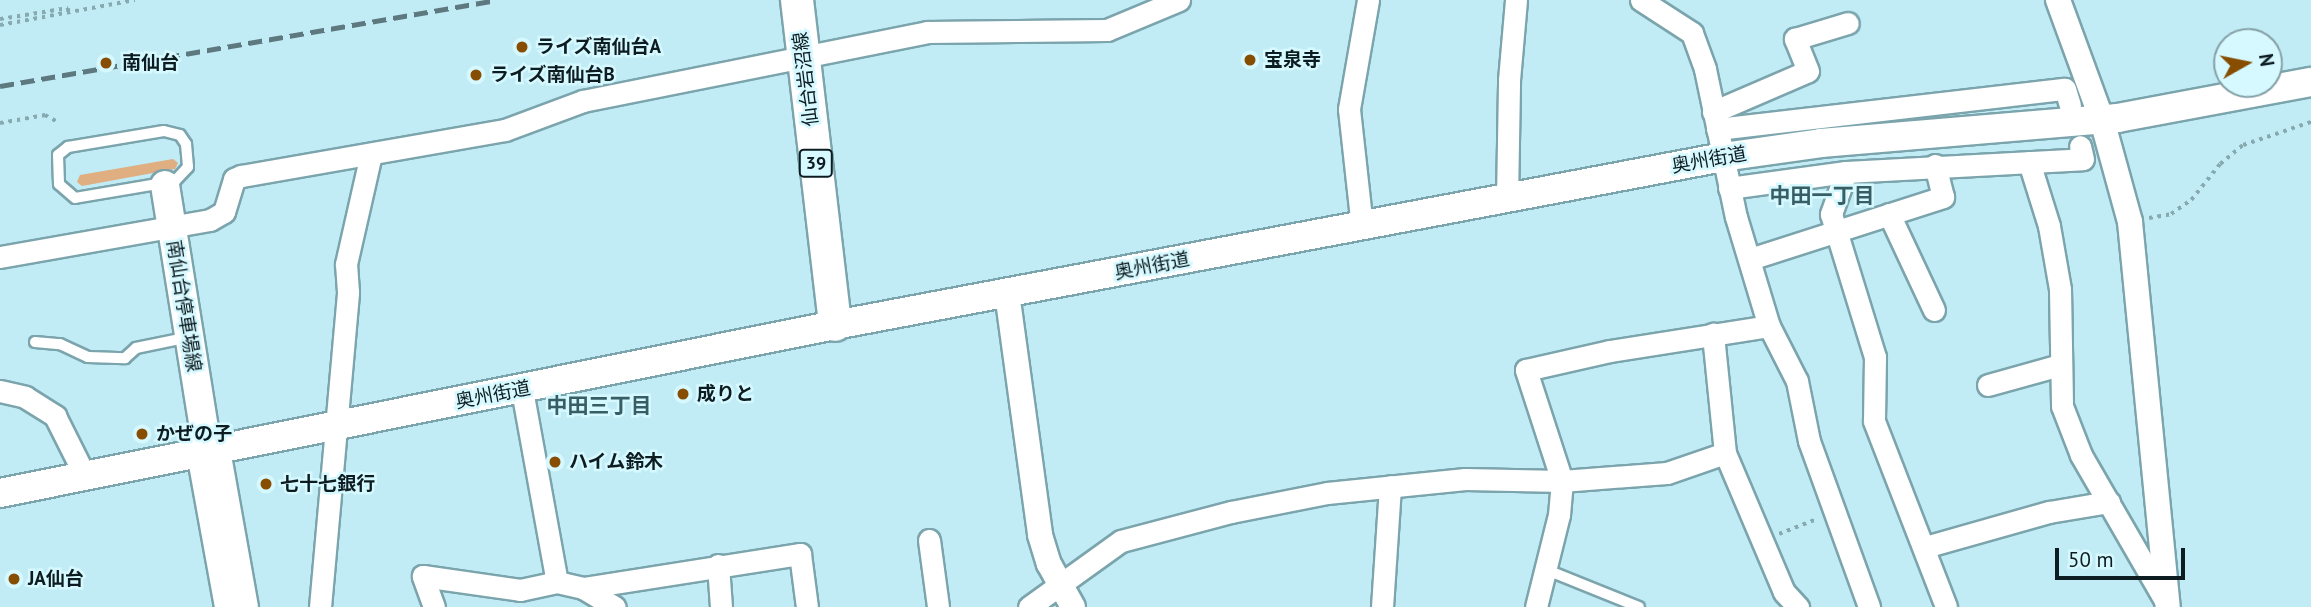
<!DOCTYPE html>
<html>
<head>
<meta charset="utf-8">
<style>
  body { margin:0 }
  #map { position:relative; width:2311px; height:607px; overflow:hidden; background:#c1ecf5; font-family:"PT Sans","Noto Sans JP",sans-serif }
  div>[style] { position:absolute }
  .green>* { inset:0; background:#dfae81 }
  .path>* { height:3.5px; margin-top:-1.75px; transform-origin:0; background:repeating-linear-gradient(90deg,#87a9b0 0 3.5px,transparent 0 8.5px) }
  .roads { filter:drop-shadow(2px 0 #7ba4ac) drop-shadow(-2px 0 #7ba4ac) drop-shadow(0 2px #7ba4ac) drop-shadow(0 -2px #7ba4ac) }
  .service>* { height:10px; margin:-5px; padding:0 5px; transform-origin:5px; border-radius:5px; background:#fff }
  .minor>* { height:21px; margin:-10.5px; padding:0 10.5px; transform-origin:10.5px; border-radius:10.5px; background:#fff }
  .tertiary>* { height:24px; margin:-12px; padding:0 12px; transform-origin:12px; border-radius:12px; background:#fff }
  .secondary>* { height:28px; margin:-14px; padding:0 14px; transform-origin:14px; border-radius:14px; background:#fff }
  .primary>* { height:32px; margin:-16px; padding:0 16px; transform-origin:16px; border-radius:16px; background:#fff }
  .rail>* { height:5px; margin-top:-2.5px; transform-origin:0; background:repeating-linear-gradient(90deg,#5d797f 0 14px,transparent 0 21px) }
  .dots>* { width:19px; height:19px; translate:-50% -50%; box-sizing:border-box; border:4px solid #d6f8ff; border-radius:50% }
  span { translate:-50% -50%; white-space:nowrap; text-align:center; line-height:1.15; -webkit-text-stroke:5px #d6f8ff; paint-order:stroke }
  .shield-label span { padding:2px 5px; background:#d6f8ff; border:2px solid; border-radius:5px; -webkit-text-stroke-width:0 }
  .shield-label { font-size:18px; color:#0c1c20; font-weight:700 }
  .poi-label { font-size:19px; color:#0c1c20; font-weight:700 }
  .left { translate:0 -50%; text-align:left }
  .street-label { font-size:19px; color:#0c1c20 }
  .neighbourhood-label { font-size:21px; color:#375e65; font-weight:700 }
  .north { position:absolute; left:2213px; top:28px; width:70px; height:70px; box-sizing:border-box; background:#d6f8ff; border:2px solid #85a0a6; border-radius:50%; rotate:81deg; font-size:19px; font-weight:700; line-height:28px; text-align:center; color:#0c1c20 }
  .north::after { content:''; display:block; margin:auto; width:24px; height:32px; background:#874e01; clip-path:polygon(50% 0,100% 100%,50% 72%,0 100%) }
  .scale { position:absolute; left:2055px; top:548px; width:130px; height:32px; box-sizing:border-box; border:4px solid #0c1c20; border-top:0; padding-left:9px; font-size:21px; line-height:24px; white-space:nowrap; color:#0c1c20; -webkit-text-stroke:5px #d6f8ff; paint-order:stroke }
</style>
</head>
<body>
<div id="map">
  <div class="green">
    <i style="clip-path:polygon(173px 159px,178px 163px,175px 169px,82px 186px,77px 182px,80px 175px)"></i>
  </div>
  <div class="path">
    <i style="left:0;top:19px;width:69px;rotate:-9.2deg"></i>
    <i style="left:68px;top:8px;width:6px;rotate:81deg"></i>
    <i style="left:0;top:25px;width:137px;rotate:-10.5deg"></i>
    <i style="left:0;top:123px;width:46px;rotate:-10.1deg"></i>
    <i style="left:45px;top:115px;width:13px;rotate:29deg"></i>
    <i style="left:2149px;top:218px;width:22px;rotate:-10deg"></i>
    <i style="left:2171px;top:214px;width:24px;rotate:-35deg"></i>
    <i style="left:2191px;top:200px;width:46px;rotate:-51.1deg"></i>
    <i style="left:2220px;top:164px;width:30px;rotate:-40deg"></i>
    <i style="left:2243px;top:145px;width:72px;rotate:-18.7deg"></i>
    <i style="left:1779px;top:534px;width:41px;rotate:-21.5deg"></i>
  </div>
  <div class="roads">
    <div class="service">
      <i style="left:164px;top:131px;width:16px;rotate:14deg"></i>
      <i style="left:180px;top:135px;width:11px;rotate:56deg"></i>
      <i style="left:186px;top:144px;width:23px;rotate:85deg"></i>
      <i style="left:188px;top:167px;width:19px;rotate:133deg"></i>
      <i style="left:175px;top:181px;width:101px;rotate:170.4deg"></i>
      <i style="left:75px;top:198px;width:21px;rotate:-139deg"></i>
      <i style="left:59px;top:184px;width:29px;rotate:-92deg"></i>
      <i style="left:58px;top:155px;width:13px;rotate:-39deg"></i>
      <i style="left:68px;top:147px;width:97px;rotate:-9.5deg"></i>
      <i style="left:35px;top:342px;width:25px;rotate:5deg"></i>
      <i style="left:60px;top:344px;width:31px;rotate:25deg"></i>
      <i style="left:88px;top:357px;width:37px;rotate:2deg"></i>
      <i style="left:125px;top:358px;width:15px;rotate:-42deg"></i>
      <i style="left:136px;top:348px;width:54px;rotate:-11.7deg"></i>
      <i style="left:1547px;top:570px;width:99px;rotate:21.9deg"></i>
    </div>
    <div class="minor">
      <i style="left:1641px;top:0;width:61px;rotate:32.9deg"></i>
      <i style="left:1692px;top:33px;width:38px;rotate:70deg"></i>
      <i style="left:1705px;top:69px;width:151px;rotate:78.2deg"></i>
      <i style="left:1736px;top:217px;width:114px;rotate:73.2deg"></i>
      <i style="left:1769px;top:326px;width:62px;rotate:63deg"></i>
      <i style="left:1797px;top:381px;width:61px;rotate:78.7deg"></i>
      <i style="left:1809px;top:441px;width:177px;rotate:70.1deg"></i>
      <i style="left:1713px;top:112px;width:103px;rotate:-23.3deg"></i>
      <i style="left:1808px;top:71px;width:35px;rotate:-112deg"></i>
      <i style="left:1795px;top:39px;width:55px;rotate:-16.8deg"></i>
      <i style="left:1717px;top:129px;width:350px;rotate:-6.6deg"></i>
      <i style="left:2065px;top:89px;width:17px;rotate:73deg"></i>
      <i style="left:2029px;top:162px;width:67px;rotate:72.6deg"></i>
      <i style="left:2049px;top:226px;width:64px;rotate:80.1deg"></i>
      <i style="left:2060px;top:289px;width:117px;rotate:89deg"></i>
      <i style="left:2062px;top:406px;width:53px;rotate:68.8deg"></i>
      <i style="left:2081px;top:455px;width:170px;rotate:60deg"></i>
      <i style="left:1846px;top:172px;width:45px;rotate:109.7deg"></i>
      <i style="left:1831px;top:214px;width:150px;rotate:72.9deg"></i>
      <i style="left:1875px;top:357px;width:64px;rotate:90.9deg"></i>
      <i style="left:1874px;top:421px;width:199px;rotate:68.8deg"></i>
      <i style="left:1729px;top:188px;width:118px;rotate:-7.8deg"></i>
      <i style="left:1846px;top:172px;width:237px;rotate:-3.1deg"></i>
      <i style="left:2083px;top:159px;width:13px;rotate:-103deg"></i>
      <i style="left:1507px;top:199px;width:119px;rotate:-89deg"></i>
      <i style="left:1509px;top:80px;width:80px;rotate:-85deg"></i>
      <i style="left:1889px;top:214px;width:106px;rotate:64.9deg"></i>
      <i style="left:1362px;top:227px;width:119px;rotate:-96.3deg"></i>
      <i style="left:1349px;top:109px;width:111px;rotate:-80.1deg"></i>
      <i style="left:0;top:257px;width:213px;rotate:-10deg"></i>
      <i style="left:210px;top:220px;width:16px;rotate:-30deg"></i>
      <i style="left:224px;top:212px;width:34px;rotate:-73deg"></i>
      <i style="left:234px;top:179px;width:8px;rotate:-23deg"></i>
      <i style="left:241px;top:176px;width:268px;rotate:-9.9deg"></i>
      <i style="left:505px;top:130px;width:83px;rotate:-20.4deg"></i>
      <i style="left:583px;top:101px;width:351px;rotate:-11.3deg"></i>
      <i style="left:927px;top:32px;width:180px;rotate:-0.6deg"></i>
      <i style="left:1107px;top:30px;width:78px;rotate:-22.6deg"></i>
      <i style="left:1750px;top:259px;width:203px;rotate:-17.8deg"></i>
      <i style="left:1943px;top:197px;width:33px;rotate:-104deg"></i>
      <i style="left:1988px;top:385px;width:75px;rotate:-15.5deg"></i>
      <i style="left:522px;top:390px;width:195px;rotate:79.7deg"></i>
      <i style="left:557px;top:582px;width:27px;rotate:13deg"></i>
      <i style="left:583px;top:588px;width:37px;rotate:31deg"></i>
      <i style="left:0;top:391px;width:26px;rotate:13deg"></i>
      <i style="left:25px;top:397px;width:36px;rotate:32deg"></i>
      <i style="left:55px;top:416px;width:67px;rotate:63.4deg"></i>
      <i style="left:1725px;top:453px;width:151px;rotate:67deg"></i>
      <i style="left:1784px;top:592px;width:21px;rotate:47deg"></i>
      <i style="left:929px;top:540px;width:68px;rotate:82.3deg"></i>
      <i style="left:1925px;top:547px;width:129px;rotate:-15.8deg"></i>
      <i style="left:2049px;top:512px;width:61px;rotate:-9.5deg"></i>
      <i style="left:718px;top:565px;width:42px;rotate:85.9deg"></i>
      <i style="left:583px;top:588px;width:220px;rotate:-8.9deg"></i>
      <i style="left:800px;top:554px;width:53px;rotate:82.5deg"></i>
      <i style="left:320px;top:607px;width:316px;rotate:-84.9deg"></i>
      <i style="left:348px;top:292px;width:28px;rotate:-94deg"></i>
      <i style="left:346px;top:264px;width:113px;rotate:-77.2deg"></i>
      <i style="left:434px;top:607px;width:33px;rotate:-110deg"></i>
      <i style="left:423px;top:576px;width:98px;rotate:8.2deg"></i>
      <i style="left:520px;top:590px;width:38px;rotate:-12deg"></i>
      <i style="left:1029px;top:607px;width:113px;rotate:-35.7deg"></i>
      <i style="left:1121px;top:541px;width:114px;rotate:-14.8deg"></i>
      <i style="left:1231px;top:512px;width:98px;rotate:-11.2deg"></i>
      <i style="left:1327px;top:493px;width:139px;rotate:-5.8deg"></i>
      <i style="left:1465px;top:479px;width:97px;rotate:1.2deg"></i>
      <i style="left:1562px;top:481px;width:105px;rotate:-4.4deg"></i>
      <i style="left:1667px;top:473px;width:61px;rotate:-19deg"></i>
      <i style="left:1725px;top:453px;width:120px;rotate:-95.8deg"></i>
      <i style="left:1382px;top:607px;width:121px;rotate:-86.2deg"></i>
      <i style="left:1536px;top:607px;width:95px;rotate:-76deg"></i>
      <i style="left:1559px;top:515px;width:34px;rotate:-85deg"></i>
      <i style="left:1562px;top:481px;width:117px;rotate:-108deg"></i>
      <i style="left:1526px;top:370px;width:86px;rotate:-12.7deg"></i>
      <i style="left:1610px;top:351px;width:161px;rotate:-8.9deg"></i>
    </div>
    <div class="tertiary">
      <i style="left:2058px;top:0;width:128px;rotate:69.9deg"></i>
      <i style="left:2102px;top:120px;width:106px;rotate:74.6deg"></i>
      <i style="left:2130px;top:222px;width:387px;rotate:84.4deg"></i>
      <i style="left:1007px;top:293px;width:244px;rotate:82.2deg"></i>
      <i style="left:1040px;top:535px;width:30px;rotate:73deg"></i>
      <i style="left:1049px;top:564px;width:49px;rotate:60.8deg"></i>
      <i style="left:218px;top:450px;width:159px;rotate:79.9deg"></i>
      <i style="left:199px;top:453px;width:157px;rotate:79.7deg"></i>
    </div>
    <div class="secondary">
      <i style="left:165px;top:185px;width:246px;rotate:80.9deg"></i>
      <i style="left:204px;top:428px;width:25px;rotate:101deg"></i>
      <i style="left:0;top:493px;width:852px;rotate:-11.38deg"></i>
      <i style="left:835px;top:325px;width:904px;rotate:-10.71deg"></i>
      <i style="left:1723px;top:157px;width:99px;rotate:-8.1deg"></i>
      <i style="left:1821px;top:143px;width:298px;rotate:-4.8deg"></i>
      <i style="left:2118px;top:118px;width:196px;rotate:-10.6deg"></i>
    </div>
    <div class="primary">
      <i style="left:797px;top:0;width:327px;rotate:83.3deg"></i>
    </div>
  </div>
  <div class="rail">
    <i style="left:0;top:86px;width:504px;rotate:-9.82deg"></i>
  </div>
  <div class="dots">
    <i style="left:522px;top:47px;background:#874e01"></i>
    <i style="left:1250px;top:60px;background:#874e01"></i>
    <i style="left:106px;top:63px;background:#874e01"></i>
    <i style="left:476px;top:75px;background:#874e01"></i>
    <i style="left:683px;top:394px;background:#874e01"></i>
    <i style="left:142px;top:434px;background:#874e01"></i>
    <i style="left:555px;top:462px;background:#874e01"></i>
    <i style="left:266px;top:484px;background:#874e01"></i>
    <i style="left:14px;top:579px;background:#874e01"></i>
  </div>
  <div class="shield-label">
    <span style="left:816px;top:163px">39</span>
  </div>
  <div class="poi-label">
    <span class="left" style="left:536px;top:47px">ライズ南仙台A</span>
    <span class="left" style="left:1264px;top:60px">宝泉寺</span>
    <span class="left" style="left:122px;top:63px">南仙台</span>
    <span class="left" style="left:490px;top:75px">ライズ南仙台B</span>
    <span class="left" style="left:697px;top:394px">成りと</span>
    <span class="left" style="left:156px;top:434px">かぜの子</span>
    <span class="left" style="left:569px;top:462px">ハイム鈴木</span>
    <span class="left" style="left:280px;top:484px">七十七銀行</span>
    <span class="left" style="left:28px;top:579px">JA仙台</span>
  </div>
  <div class="street-label">
    <span style="left:806px;top:79px;rotate:-97deg">仙台岩沼線</span>
    <span style="left:1709px;top:160px;rotate:-10deg">奥州街道</span>
    <span style="left:1152px;top:266px;rotate:-11deg">奥州街道</span>
    <span style="left:184px;top:306px;rotate:81deg">南仙台停車場線</span>
    <span style="left:493px;top:395px;rotate:-11deg">奥州街道</span>
  </div>
  <div class="neighbourhood-label">
    <span style="left:1822px;top:196px">中田一丁目</span>
    <span style="left:599px;top:406px">中田三丁目</span>
  </div>
  <div class="north">N</div>
  <div class="scale">50 m</div>
</div>
</body>
</html>
